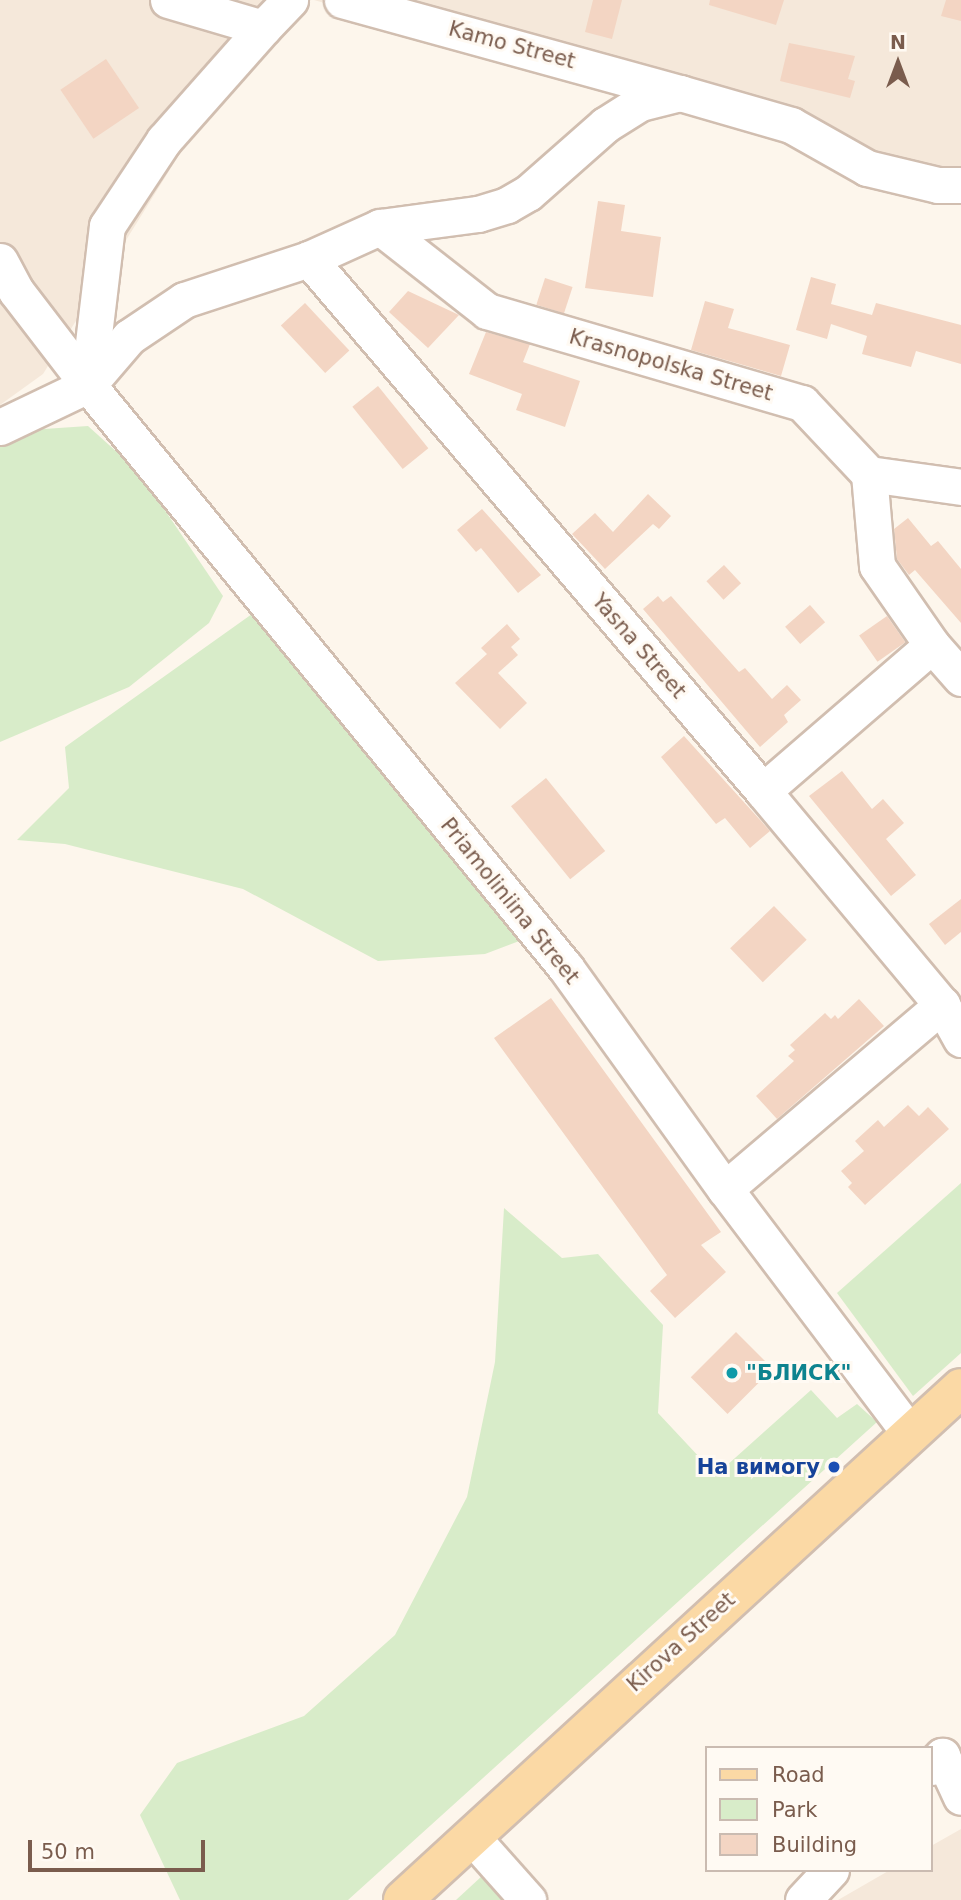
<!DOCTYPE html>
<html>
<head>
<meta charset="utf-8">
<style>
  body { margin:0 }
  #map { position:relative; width:961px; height:1900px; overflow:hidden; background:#fdf6ec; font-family:"DejaVu Sans",sans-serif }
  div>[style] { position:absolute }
  .residential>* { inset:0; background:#f5e8da }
  .green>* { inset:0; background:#d8ecc9 }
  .building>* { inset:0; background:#f3d5c3; transform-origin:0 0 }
  .roads { filter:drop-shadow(2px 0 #d1beb0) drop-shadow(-2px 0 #d1beb0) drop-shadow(0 2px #d1beb0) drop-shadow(0 -2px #d1beb0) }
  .minor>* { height:35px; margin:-17.5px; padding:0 17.5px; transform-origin:17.5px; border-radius:17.5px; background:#fff }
  .major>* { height:38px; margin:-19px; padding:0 19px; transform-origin:19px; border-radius:19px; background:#fbd9a5 }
  .dots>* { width:19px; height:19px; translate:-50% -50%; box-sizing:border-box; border:4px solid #fffaf3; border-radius:50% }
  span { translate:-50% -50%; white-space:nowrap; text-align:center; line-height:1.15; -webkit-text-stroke:6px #fffaf3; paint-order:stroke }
  .street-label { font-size:21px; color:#7a5c4d }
  .culture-label { font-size:21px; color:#0d838f; font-weight:700 }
  .left { translate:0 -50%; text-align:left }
  .transit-label { font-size:21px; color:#164399; font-weight:700 }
  .right { translate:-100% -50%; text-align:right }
  .legend { position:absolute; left:705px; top:1746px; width:228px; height:126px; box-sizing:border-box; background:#fffaf3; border:2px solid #cabbb1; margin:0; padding:9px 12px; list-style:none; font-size:21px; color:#7a5c4d }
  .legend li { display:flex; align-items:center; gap:14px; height:35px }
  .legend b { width:35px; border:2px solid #cabbb1 }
  .north { position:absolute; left:863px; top:28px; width:70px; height:70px; -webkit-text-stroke:5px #fffaf3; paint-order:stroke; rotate:0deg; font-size:19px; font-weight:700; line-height:28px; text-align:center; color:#7a5c4d }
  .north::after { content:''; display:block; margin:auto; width:24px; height:32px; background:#7a5c4d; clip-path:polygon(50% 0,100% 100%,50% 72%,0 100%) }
  .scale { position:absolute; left:28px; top:1840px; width:177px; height:32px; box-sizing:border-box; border:4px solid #7a5c4d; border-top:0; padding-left:9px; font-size:21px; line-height:24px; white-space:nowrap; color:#7a5c4d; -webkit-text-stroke:5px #fffaf3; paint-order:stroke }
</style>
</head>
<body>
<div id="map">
  <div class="residential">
    <i style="clip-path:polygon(0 0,275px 0,43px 374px,0 405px)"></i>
    <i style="clip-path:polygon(314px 0,961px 0,961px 183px)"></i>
    <i style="clip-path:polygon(961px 1829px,961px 1900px,838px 1900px,890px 1870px,931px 1870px,931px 1846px)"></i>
  </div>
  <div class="green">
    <i style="clip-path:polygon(88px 426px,139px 472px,223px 596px,209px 623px,129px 687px,0 742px,0 432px)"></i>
    <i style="clip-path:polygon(252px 614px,272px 623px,530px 937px,485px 954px,378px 961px,243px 889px,65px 844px,17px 840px,69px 788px,65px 747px)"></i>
    <i style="clip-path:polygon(961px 1183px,961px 1353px,913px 1396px,837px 1293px)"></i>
    <i style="clip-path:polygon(504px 1208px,562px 1258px,598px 1254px,663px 1325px,658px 1413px,716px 1475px,811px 1390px,837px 1418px,857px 1404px,877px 1422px,348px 1900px,180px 1900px,140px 1815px,177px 1763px,304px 1716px,395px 1635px,467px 1497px,495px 1362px)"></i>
    <i style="clip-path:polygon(482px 1876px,504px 1900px,456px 1900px)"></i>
  </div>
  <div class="building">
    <i style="clip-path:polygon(593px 0,622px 0,612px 39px,585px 32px)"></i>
    <i style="clip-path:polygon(710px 0,784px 0,776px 25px,709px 5px)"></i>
    <i style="clip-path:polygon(946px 0,961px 0,961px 21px,941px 16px)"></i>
    <i style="clip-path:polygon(789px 43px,855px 56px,848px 79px,855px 81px,850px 98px,780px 81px)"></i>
    <i style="left:106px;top:59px;width:59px;height:55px;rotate:56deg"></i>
    <i style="clip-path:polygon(598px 201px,625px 205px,621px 231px,661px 237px,653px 297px,585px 288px)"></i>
    <i style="clip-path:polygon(811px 277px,836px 284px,831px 304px,872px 315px,876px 303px,961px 325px,961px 364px,916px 351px,911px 367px,862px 354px,867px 336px,831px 324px,827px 339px,796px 330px)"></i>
    <i style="left:545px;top:278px;width:29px;height:28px;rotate:18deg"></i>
    <i style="clip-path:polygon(408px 291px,459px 315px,428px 348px,389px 312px)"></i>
    <i style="clip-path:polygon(705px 301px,734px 309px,728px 328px,790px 345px,781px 376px,691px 350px)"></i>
    <i style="left:305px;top:303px;width:65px;height:33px;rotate:47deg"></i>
    <i style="clip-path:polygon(486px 332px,530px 344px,523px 362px,580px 381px,565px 427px,516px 410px,522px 394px,469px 374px)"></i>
    <i style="left:378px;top:386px;width:80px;height:33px;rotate:51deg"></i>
    <i style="clip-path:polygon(648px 494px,671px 516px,659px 529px,653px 524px,605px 569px,572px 534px,595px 513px,613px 532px)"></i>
    <i style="clip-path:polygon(482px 509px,541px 575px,518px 593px,481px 548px,476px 552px,457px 530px)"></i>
    <i style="clip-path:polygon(908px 518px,931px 546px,938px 541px,961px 569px,961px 623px,915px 570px,909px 575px,897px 559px,894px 529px)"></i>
    <i style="left:724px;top:565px;width:25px;height:24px;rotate:47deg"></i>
    <i style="clip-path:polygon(658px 596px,663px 602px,671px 596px,739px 672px,745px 668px,772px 699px,787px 685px,801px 700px,784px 715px,788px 722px,760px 747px,643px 609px)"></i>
    <i style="left:810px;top:605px;width:23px;height:33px;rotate:49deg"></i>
    <i style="left:887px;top:616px;width:32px;height:34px;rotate:55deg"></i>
    <i style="clip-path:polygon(507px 624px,520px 639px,511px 647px,518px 655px,498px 673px,527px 703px,500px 729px,455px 683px,487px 654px,481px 648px)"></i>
    <i style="clip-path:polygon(684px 736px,770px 831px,750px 848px,725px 818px,716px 824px,661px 757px)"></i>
    <i style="clip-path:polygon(842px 771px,872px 809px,883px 799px,904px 823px,886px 839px,916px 875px,891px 896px,809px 796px)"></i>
    <i style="left:546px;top:778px;width:94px;height:45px;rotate:51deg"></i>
    <i style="clip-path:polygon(961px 899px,961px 932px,945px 945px,929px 924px)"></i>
    <i style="left:774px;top:906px;width:47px;height:61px;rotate:46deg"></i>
    <i style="clip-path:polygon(551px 998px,721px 1232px,701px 1245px,726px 1272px,675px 1318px,650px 1291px,667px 1275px,494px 1038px)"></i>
    <i style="clip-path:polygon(859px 999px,884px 1026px,777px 1119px,756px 1096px,794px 1061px,788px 1056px,795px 1050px,790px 1045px,825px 1013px,831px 1019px,835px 1015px,838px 1019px)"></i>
    <i style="clip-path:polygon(908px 1105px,919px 1116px,928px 1107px,949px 1129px,865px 1205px,848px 1187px,852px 1183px,841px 1171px,864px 1151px,855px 1141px,878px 1120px,884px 1127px)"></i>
    <i style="left:736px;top:1332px;width:52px;height:64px;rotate:45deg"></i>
  </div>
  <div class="roads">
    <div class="minor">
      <i style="left:168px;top:0;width:99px;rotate:16.4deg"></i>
      <i style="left:263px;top:28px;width:39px;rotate:-46deg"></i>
      <i style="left:342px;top:0;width:351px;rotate:15.4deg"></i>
      <i style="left:380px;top:227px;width:136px;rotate:38.1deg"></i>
      <i style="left:487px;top:311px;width:328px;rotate:16.3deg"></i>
      <i style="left:802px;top:403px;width:98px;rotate:46.7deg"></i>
      <i style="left:869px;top:474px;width:93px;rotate:8deg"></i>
      <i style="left:309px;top:259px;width:699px;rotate:49.52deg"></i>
      <i style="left:763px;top:791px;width:279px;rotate:50.1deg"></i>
      <i style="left:942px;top:1005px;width:39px;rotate:61deg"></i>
      <i style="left:0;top:261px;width:34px;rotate:62deg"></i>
      <i style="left:16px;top:291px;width:118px;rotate:52.5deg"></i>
      <i style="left:88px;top:385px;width:754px;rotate:50.65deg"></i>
      <i style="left:566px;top:968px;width:272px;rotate:54.3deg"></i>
      <i style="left:725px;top:1189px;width:308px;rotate:52.9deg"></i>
      <i style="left:88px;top:385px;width:160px;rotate:-83.2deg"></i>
      <i style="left:107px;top:226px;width:103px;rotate:-56.5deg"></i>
      <i style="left:164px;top:140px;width:149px;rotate:-48.5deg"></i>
      <i style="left:0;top:427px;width:98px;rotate:-25.5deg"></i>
      <i style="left:88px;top:385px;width:63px;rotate:-49.5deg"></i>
      <i style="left:129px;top:337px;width:66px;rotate:-33.9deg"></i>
      <i style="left:184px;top:300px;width:132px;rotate:-18.2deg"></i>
      <i style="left:309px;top:259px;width:78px;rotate:-24.3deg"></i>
      <i style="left:380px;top:227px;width:99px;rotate:-7.6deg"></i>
      <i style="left:478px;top:214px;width:30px;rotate:-17deg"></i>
      <i style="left:507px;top:205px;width:24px;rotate:-30deg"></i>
      <i style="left:528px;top:193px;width:103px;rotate:-41.4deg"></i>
      <i style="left:605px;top:125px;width:41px;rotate:-32.2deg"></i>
      <i style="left:640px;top:103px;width:41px;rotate:-14deg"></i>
      <i style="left:680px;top:93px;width:116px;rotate:16.1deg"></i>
      <i style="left:791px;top:125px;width:87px;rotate:29.5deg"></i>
      <i style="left:867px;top:168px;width:73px;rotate:13.5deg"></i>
      <i style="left:938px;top:185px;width:23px"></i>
      <i style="left:869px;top:474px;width:92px;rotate:85deg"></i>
      <i style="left:877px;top:566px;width:96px;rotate:55.2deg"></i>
      <i style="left:932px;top:645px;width:44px;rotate:48.7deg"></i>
      <i style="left:763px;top:791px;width:223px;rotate:-40.8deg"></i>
      <i style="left:725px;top:1189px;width:285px;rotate:-40.3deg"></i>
      <i style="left:931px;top:1767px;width:16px;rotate:-45deg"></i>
      <i style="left:942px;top:1756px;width:45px;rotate:65.1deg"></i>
      <i style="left:471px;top:1836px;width:86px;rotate:48.3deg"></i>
      <i style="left:803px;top:1900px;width:41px;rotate:-47deg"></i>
    </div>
    <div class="major">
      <i style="left:403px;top:1900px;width:757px;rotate:-42.54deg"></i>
    </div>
  </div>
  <div class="dots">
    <i style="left:732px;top:1373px;background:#0f9aa8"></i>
    <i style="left:834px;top:1467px;background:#1a4fb4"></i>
  </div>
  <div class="street-label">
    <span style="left:512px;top:45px;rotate:15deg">Kamo Street</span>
    <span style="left:671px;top:365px;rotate:16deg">Krasnopolska Street</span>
    <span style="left:639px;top:646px;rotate:49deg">Yasna Street</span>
    <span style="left:510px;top:901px;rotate:51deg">Priamoliniina Street</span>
    <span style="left:681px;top:1642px;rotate:-42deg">Kirova Street</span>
  </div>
  <div class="culture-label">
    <span class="left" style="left:746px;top:1373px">"БЛИСК"</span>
  </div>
  <div class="transit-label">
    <span class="right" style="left:820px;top:1467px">На вимогу</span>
  </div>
  <ul class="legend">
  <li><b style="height:9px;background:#fbd9a5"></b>Road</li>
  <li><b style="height:19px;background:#d8ecc9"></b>Park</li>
  <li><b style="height:19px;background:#f3d5c3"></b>Building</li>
  </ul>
  <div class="north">N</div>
  <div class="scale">50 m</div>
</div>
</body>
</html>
